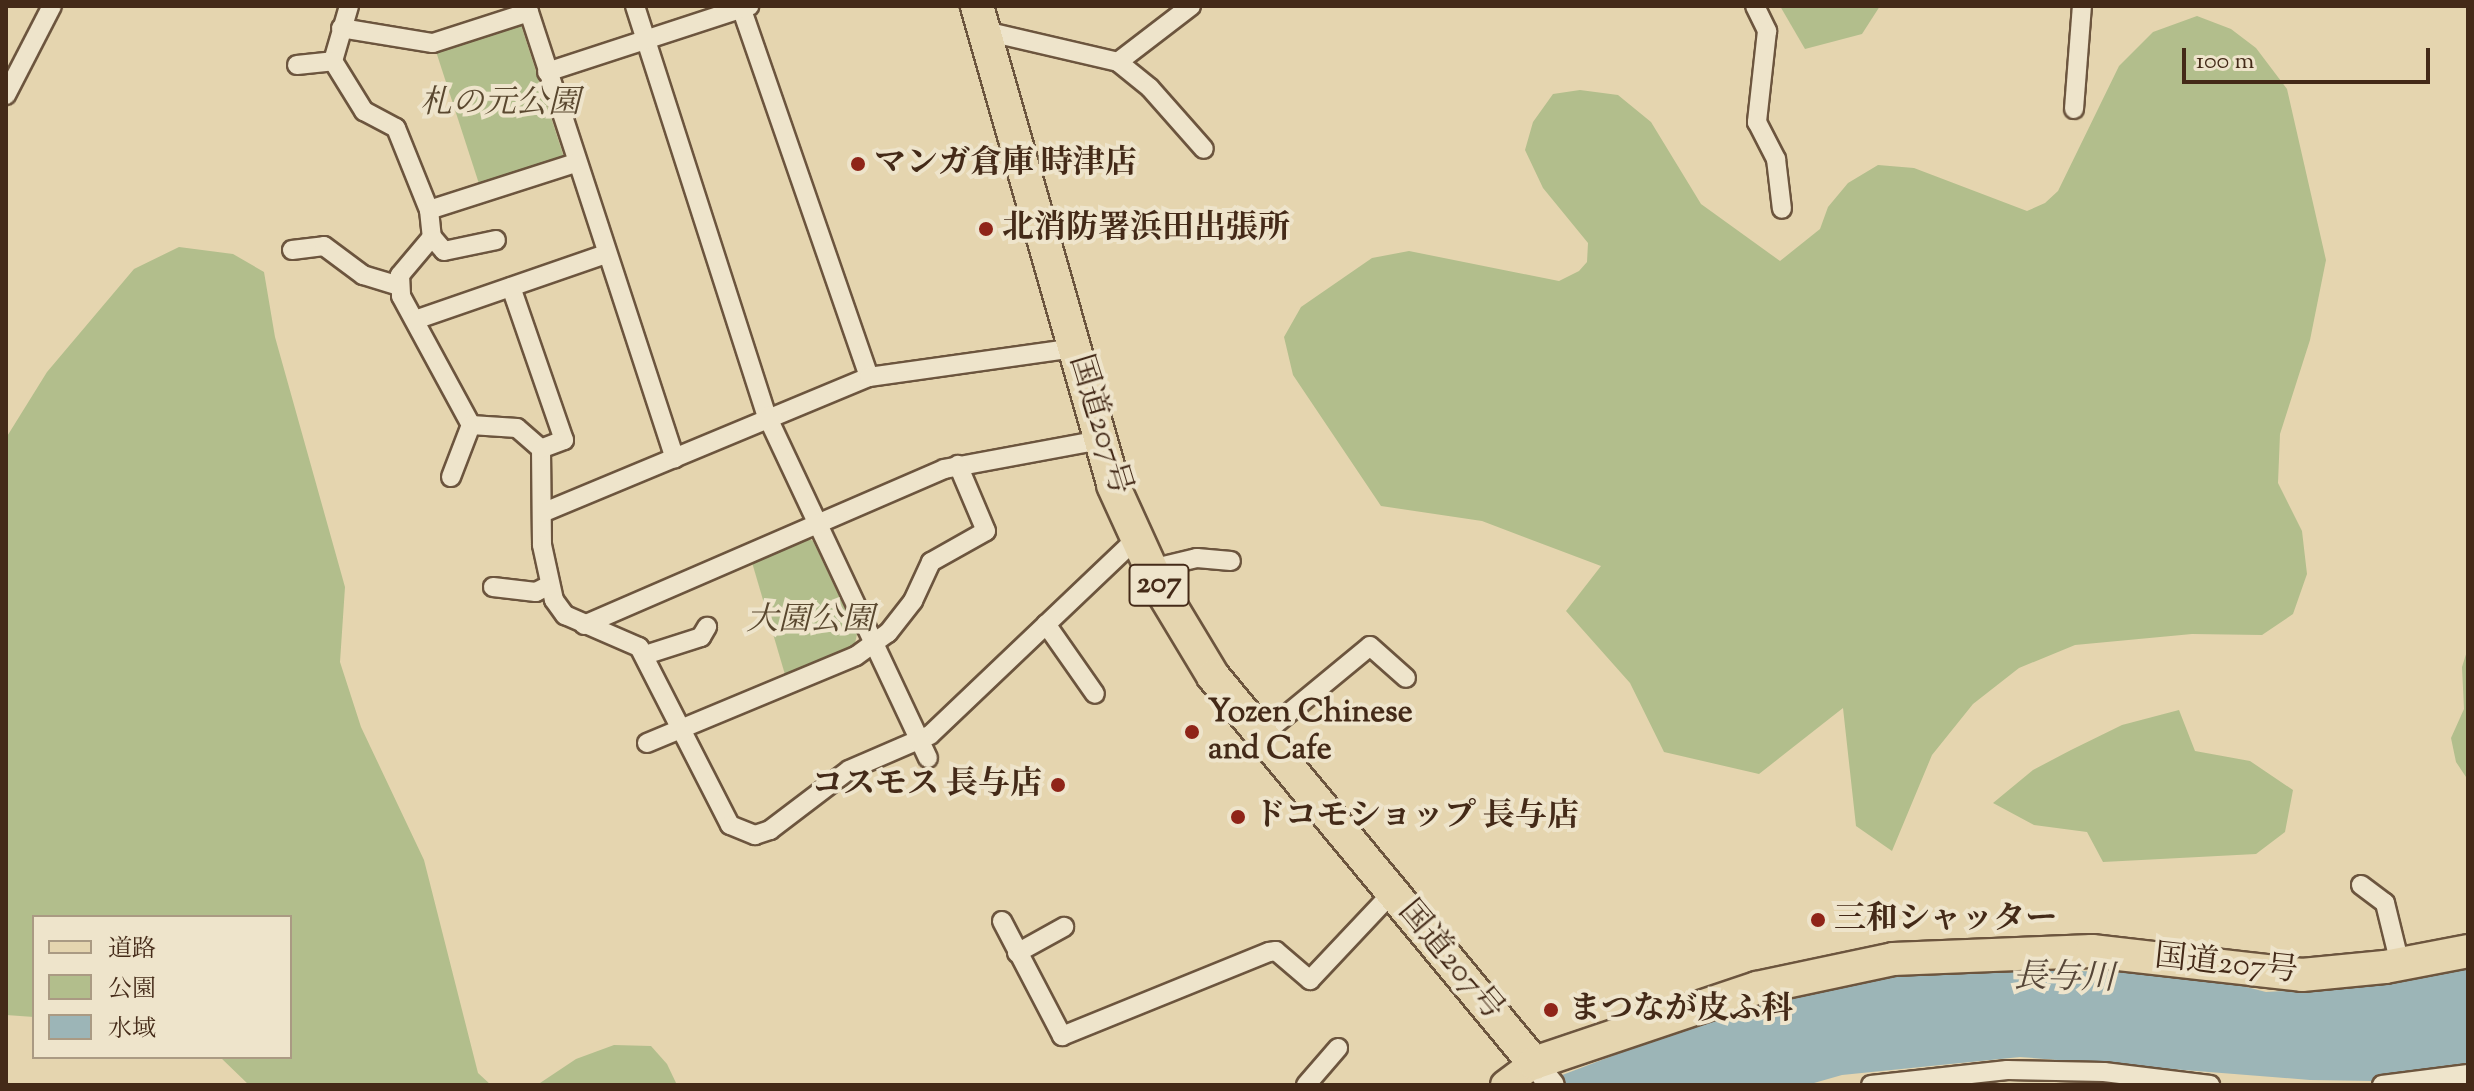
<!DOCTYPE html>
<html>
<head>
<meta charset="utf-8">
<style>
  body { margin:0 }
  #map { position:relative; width:2474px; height:1091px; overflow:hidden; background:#e5d5af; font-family:"Sorts Mill Goudy","Noto Serif JP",serif }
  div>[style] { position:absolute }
  .green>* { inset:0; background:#b2be8c; transform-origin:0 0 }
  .water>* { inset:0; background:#9cb5b7 }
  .roads { filter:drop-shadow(2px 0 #6c553e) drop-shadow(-2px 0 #6c553e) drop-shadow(0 2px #6c553e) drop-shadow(0 -2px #6c553e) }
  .street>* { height:18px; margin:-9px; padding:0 9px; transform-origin:9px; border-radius:9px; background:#eee4cb }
  .secondary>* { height:24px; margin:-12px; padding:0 12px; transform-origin:12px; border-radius:12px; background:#eee4cb }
  .primary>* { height:28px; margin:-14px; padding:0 14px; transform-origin:14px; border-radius:14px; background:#e5d5af }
  .highway>* { height:32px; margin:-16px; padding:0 16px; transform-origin:16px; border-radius:16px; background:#e5d5af }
  .dots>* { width:22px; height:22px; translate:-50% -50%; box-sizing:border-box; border:4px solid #eee4cb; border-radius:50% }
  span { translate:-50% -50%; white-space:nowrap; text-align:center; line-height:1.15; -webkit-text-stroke:8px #eee4cb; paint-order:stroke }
  .shield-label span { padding:2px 6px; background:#eee4cb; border:2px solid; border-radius:6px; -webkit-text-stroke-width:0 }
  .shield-label { font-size:30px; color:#442a18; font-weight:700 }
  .park-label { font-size:32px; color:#5a482f; font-style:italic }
  .poi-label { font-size:32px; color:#442a18; font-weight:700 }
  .left { translate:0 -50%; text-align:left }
  .right { translate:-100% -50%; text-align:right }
  .street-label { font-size:32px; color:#442a18 }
  .water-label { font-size:34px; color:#564638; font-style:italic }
  .frame { position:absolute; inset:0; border:8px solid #442a18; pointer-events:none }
  .legend { position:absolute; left:32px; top:915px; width:260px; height:144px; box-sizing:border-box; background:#eee4cb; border:2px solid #aa9a83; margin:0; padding:10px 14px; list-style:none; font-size:24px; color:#442a18 }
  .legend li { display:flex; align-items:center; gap:16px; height:40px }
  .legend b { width:40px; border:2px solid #aa9a83 }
  .scale { position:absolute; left:2182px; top:48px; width:248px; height:36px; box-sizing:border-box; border:4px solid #442a18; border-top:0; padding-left:10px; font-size:24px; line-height:28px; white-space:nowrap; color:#442a18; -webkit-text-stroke:6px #eee4cb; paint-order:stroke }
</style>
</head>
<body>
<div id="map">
  <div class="green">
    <i style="clip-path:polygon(1780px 6px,1880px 6px,1862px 34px,1805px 49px)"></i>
    <i style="clip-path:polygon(2197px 16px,2231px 29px,2256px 48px,2287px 89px,2326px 260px,2310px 340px,2280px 434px,2278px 483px,2302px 531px,2307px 574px,2293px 614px,2262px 635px,2192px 634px,2075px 645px,2019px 668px,1973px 704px,1932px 755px,1892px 851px,1856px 826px,1843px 708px,1759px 774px,1664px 752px,1630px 683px,1566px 611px,1601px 566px,1482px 521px,1381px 506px,1293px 375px,1284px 337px,1301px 307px,1372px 258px,1409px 251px,1559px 281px,1579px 271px,1587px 262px,1588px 243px,1543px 188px,1525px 150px,1533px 122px,1553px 94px,1580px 90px,1618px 95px,1651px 122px,1701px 204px,1780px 261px,1820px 229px,1828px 207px,1848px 183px,1878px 165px,1914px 168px,2027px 211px,2045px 203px,2058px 191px,2119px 66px,2153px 32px)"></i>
    <i style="left:521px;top:25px;width:138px;height:89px;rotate:72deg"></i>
    <i style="clip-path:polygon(179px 247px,233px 254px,264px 272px,275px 337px,345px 587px,340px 662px,361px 727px,424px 860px,478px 1073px,491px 1085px,249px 1085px,220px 1057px,290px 1057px,290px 917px,34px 917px,34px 1017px,6px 1015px,6px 438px,47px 372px,134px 269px)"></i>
    <i style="clip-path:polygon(804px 536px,813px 541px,857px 634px,854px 648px,786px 678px,751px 559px)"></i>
    <i style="clip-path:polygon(2468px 648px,2468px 780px,2456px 762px,2451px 738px,2464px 709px,2462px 667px)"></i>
    <i style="clip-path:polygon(2179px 710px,2195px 751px,2250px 761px,2293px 790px,2285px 832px,2256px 854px,2103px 862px,2087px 832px,2034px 825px,1993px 803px,2033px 770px,2071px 750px,2122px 725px)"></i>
    <i style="clip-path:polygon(614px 1045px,651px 1046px,667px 1064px,677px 1085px,537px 1085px,576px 1059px)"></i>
  </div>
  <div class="water">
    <i style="clip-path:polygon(2468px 966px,2468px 1067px,2462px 1069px,2371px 1081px,2310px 1080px,2020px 1057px,1842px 1075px,1807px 1085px,1536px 1085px,1738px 1008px,1869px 978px,1988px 968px,2199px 975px,2266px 992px,2348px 987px)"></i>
  </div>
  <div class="roads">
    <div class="street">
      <i style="left:349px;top:6px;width:57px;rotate:106.2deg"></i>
      <i style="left:333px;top:61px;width:59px;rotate:58.2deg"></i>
      <i style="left:364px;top:111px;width:36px;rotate:28deg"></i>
      <i style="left:396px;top:128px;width:88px;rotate:68.1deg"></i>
      <i style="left:429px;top:210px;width:27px;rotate:84deg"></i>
      <i style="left:432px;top:237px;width:50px;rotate:130.1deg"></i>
      <i style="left:400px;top:275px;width:21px;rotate:87deg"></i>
      <i style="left:401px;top:296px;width:147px;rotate:61.5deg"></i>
      <i style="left:471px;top:425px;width:46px;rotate:3.7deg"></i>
      <i style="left:517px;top:428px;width:32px;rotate:41deg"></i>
      <i style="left:541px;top:449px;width:96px;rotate:89.4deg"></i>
      <i style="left:542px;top:545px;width:56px;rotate:77.7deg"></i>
      <i style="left:554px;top:600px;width:19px;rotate:54deg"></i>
      <i style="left:565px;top:615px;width:81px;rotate:23.4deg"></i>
      <i style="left:639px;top:647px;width:200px;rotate:62.9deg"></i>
      <i style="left:730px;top:825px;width:27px;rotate:22deg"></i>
      <i style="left:755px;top:835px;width:16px;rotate:-18deg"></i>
      <i style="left:770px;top:830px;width:99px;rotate:-37.2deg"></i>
      <i style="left:849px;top:770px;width:88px;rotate:-23.4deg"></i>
      <i style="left:930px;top:735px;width:284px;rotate:-43.6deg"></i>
      <i style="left:527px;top:6px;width:476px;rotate:71.9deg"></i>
      <i style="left:635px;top:6px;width:431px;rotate:72.2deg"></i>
      <i style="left:767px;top:416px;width:378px;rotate:64.8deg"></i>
      <i style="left:1755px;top:6px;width:28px;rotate:64deg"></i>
      <i style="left:1767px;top:31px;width:92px;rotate:96.3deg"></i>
      <i style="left:1757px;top:122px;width:42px;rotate:62.8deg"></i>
      <i style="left:1776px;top:159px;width:50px;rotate:83.2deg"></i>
      <i style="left:742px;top:10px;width:388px;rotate:70.9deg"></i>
      <i style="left:341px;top:28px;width:93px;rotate:9.3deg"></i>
      <i style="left:433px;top:43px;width:101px;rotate:-17.9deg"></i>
      <i style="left:985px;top:31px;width:137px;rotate:13.1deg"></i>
      <i style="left:1118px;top:62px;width:92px;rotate:-37.5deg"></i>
      <i style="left:1118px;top:62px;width:41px;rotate:39.1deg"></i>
      <i style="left:1150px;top:88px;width:81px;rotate:48.5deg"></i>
      <i style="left:297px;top:65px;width:36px;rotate:-6deg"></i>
      <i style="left:547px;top:72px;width:213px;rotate:-18.1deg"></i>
      <i style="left:6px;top:95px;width:100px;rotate:-62.7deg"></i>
      <i style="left:2074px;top:109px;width:103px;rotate:-85.6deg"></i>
      <i style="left:429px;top:210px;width:153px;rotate:-17.8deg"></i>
      <i style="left:432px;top:237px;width:18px;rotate:49deg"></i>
      <i style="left:444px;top:251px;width:53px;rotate:-11.9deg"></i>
      <i style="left:292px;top:250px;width:32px;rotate:-7deg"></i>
      <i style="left:324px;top:246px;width:49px;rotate:36.6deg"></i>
      <i style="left:363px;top:275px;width:34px;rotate:17deg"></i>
      <i style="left:511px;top:287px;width:162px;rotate:70.9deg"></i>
      <i style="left:564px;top:440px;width:25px;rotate:159deg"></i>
      <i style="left:415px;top:320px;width:202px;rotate:-19.1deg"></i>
      <i style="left:451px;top:477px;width:56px;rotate:-69deg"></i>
      <i style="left:542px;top:513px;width:354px;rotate:-22.6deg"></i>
      <i style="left:869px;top:377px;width:209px;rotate:-8deg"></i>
      <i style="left:1151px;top:569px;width:47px;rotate:-13.4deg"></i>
      <i style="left:1197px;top:558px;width:34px;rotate:5deg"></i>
      <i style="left:493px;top:587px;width:43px;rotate:6.6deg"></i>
      <i style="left:536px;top:592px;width:13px;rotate:-27deg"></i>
      <i style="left:1046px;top:624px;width:85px;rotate:55deg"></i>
      <i style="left:584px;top:625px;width:392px;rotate:-23.4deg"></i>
      <i style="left:944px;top:469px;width:159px;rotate:-10.5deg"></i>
      <i style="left:645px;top:655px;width:59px;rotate:-17.8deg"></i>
      <i style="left:701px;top:637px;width:12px;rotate:-59deg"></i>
      <i style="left:1261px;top:736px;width:141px;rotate:-39.5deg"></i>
      <i style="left:1370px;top:646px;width:48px;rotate:41.6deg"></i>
      <i style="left:647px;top:743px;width:226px;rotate:-22.6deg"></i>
      <i style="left:856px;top:656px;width:39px;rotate:-36deg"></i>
      <i style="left:888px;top:633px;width:41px;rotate:-52deg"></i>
      <i style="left:913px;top:601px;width:43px;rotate:-65.2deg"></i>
      <i style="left:931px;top:562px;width:63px;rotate:-29.4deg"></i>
      <i style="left:986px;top:531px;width:72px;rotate:-113deg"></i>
      <i style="left:2361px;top:885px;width:30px;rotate:37deg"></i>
      <i style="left:2385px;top:903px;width:63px;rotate:76.2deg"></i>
      <i style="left:1002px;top:921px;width:130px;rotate:62.4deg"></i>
      <i style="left:1062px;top:1036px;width:223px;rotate:-22.1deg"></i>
      <i style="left:1269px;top:952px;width:7px;rotate:-8deg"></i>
      <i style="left:1276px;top:951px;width:45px;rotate:40.5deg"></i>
      <i style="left:1310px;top:980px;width:121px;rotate:-46.7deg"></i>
      <i style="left:1017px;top:953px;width:54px;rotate:-29deg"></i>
      <i style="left:1306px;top:1085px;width:49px;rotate:-49.1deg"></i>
      <i style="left:1871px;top:1085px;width:137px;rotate:-6.3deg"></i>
      <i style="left:2007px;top:1070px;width:97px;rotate:1.2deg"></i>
      <i style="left:2104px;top:1072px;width:107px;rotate:7deg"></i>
      <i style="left:2382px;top:1085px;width:87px;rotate:-7.3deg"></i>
    </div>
    <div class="secondary">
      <i style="left:1534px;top:1063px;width:28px;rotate:51deg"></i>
    </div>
    <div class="primary">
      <i style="left:1505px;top:1085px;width:36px;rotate:-37deg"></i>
    </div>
    <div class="highway">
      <i style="left:977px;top:6px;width:498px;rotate:74.1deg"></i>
      <i style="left:1113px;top:485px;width:113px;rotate:65.5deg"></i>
      <i style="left:1160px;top:588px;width:103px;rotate:58.9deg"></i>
      <i style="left:1213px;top:676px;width:503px;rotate:50.33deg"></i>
      <i style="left:1534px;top:1063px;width:235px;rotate:-18.6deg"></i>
      <i style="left:1757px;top:988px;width:139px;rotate:-12deg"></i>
      <i style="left:1893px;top:959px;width:199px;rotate:-2.3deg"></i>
      <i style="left:2092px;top:951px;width:211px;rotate:6.5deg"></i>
      <i style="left:2302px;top:975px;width:83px;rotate:-5.5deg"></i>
      <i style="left:2385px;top:967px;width:85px;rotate:-10.9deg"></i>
    </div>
  </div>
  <div class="dots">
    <i style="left:858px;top:164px;background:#8f2418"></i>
    <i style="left:986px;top:229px;background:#8f2418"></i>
    <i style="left:1192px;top:732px;background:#8f2418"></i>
    <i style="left:1058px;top:785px;background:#8f2418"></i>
    <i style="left:1238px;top:817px;background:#8f2418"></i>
    <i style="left:1818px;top:920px;background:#8f2418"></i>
    <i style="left:1551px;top:1010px;background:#8f2418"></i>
  </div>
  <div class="shield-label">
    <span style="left:1159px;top:585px">207</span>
  </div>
  <div class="park-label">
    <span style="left:500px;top:104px">札の元公園</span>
    <span style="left:810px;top:621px">大園公園</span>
  </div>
  <div class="poi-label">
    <span class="left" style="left:874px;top:164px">マンガ倉庫 時津店</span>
    <span class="left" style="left:1002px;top:229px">北消防署浜田出張所</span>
    <span class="left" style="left:1208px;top:732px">Yozen Chinese<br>and Cafe</span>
    <span class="right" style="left:1042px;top:785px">コスモス 長与店</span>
    <span class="left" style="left:1254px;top:817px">ドコモショップ 長与店</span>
    <span class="left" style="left:1834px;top:920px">三和シャッター</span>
    <span class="left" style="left:1569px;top:1010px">まつなが皮ふ科</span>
  </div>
  <div class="street-label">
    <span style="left:1099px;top:425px;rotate:73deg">国道207号</span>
    <span style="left:1450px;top:961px;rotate:50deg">国道207号</span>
    <span style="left:2226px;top:965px;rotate:6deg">国道207号</span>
  </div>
  <div class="water-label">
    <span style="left:2064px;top:979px;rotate:1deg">長与川</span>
  </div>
  <div class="frame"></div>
  <ul class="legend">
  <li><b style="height:10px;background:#e5d5af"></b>道路</li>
  <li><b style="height:22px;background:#b2be8c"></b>公園</li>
  <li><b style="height:22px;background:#9cb5b7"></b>水域</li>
  </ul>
  <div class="scale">100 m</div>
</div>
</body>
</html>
